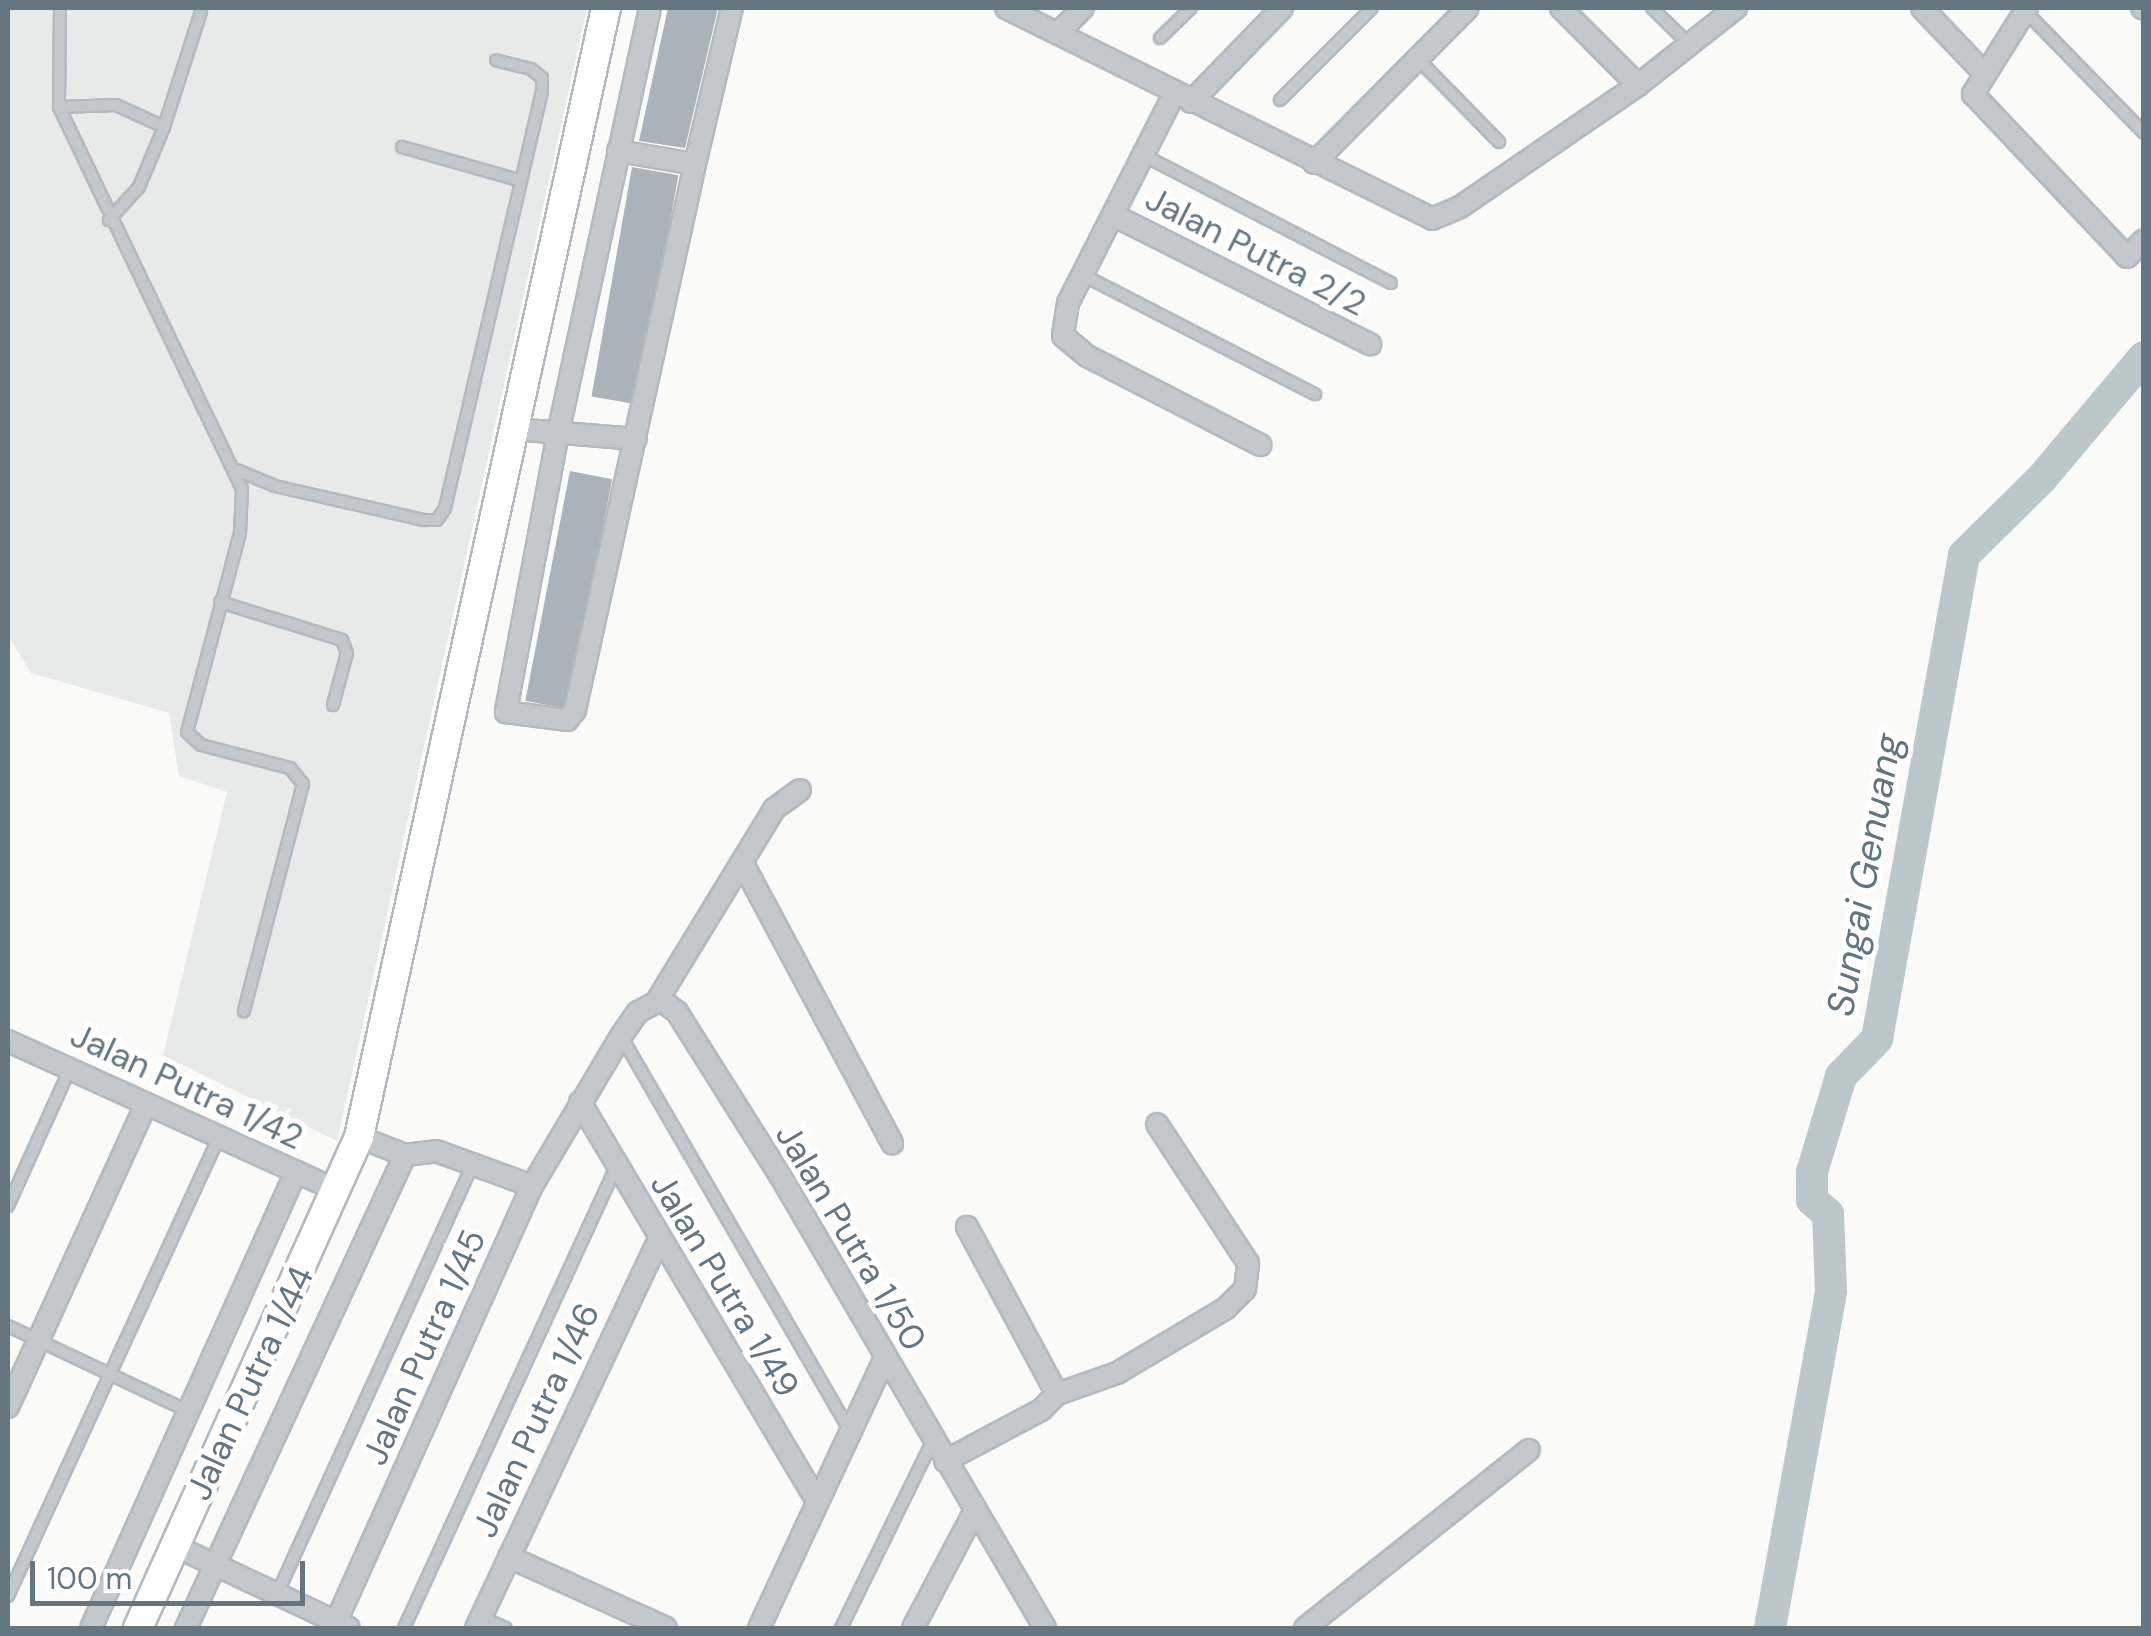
<!DOCTYPE html>
<html>
<head>
<meta charset="utf-8">
<style>
  body { margin:0 }
  #map { position:relative; width:2151px; height:1636px; overflow:hidden; background:#fafaf8; font-family:"DM Sans",sans-serif }
  div>[style] { position:absolute }
  .built>* { inset:0; background:#e8e9e9 }
  .river>* { height:32px; margin:-16px; padding:0 16px; transform-origin:16px; border-radius:16px; background:#bbc7cb }
  .building>* { inset:0; background:#aab3b9; transform-origin:0 0 }
  .roads { filter:drop-shadow(2px 0 #b3babf) drop-shadow(-2px 0 #b3babf) drop-shadow(0 2px #b3babf) drop-shadow(0 -2px #b3babf) }
  .lane>* { height:10px; margin:-5px; padding:0 5px; transform-origin:5px; border-radius:5px; background:#c3c8cc }
  .street>* { height:20px; margin:-10px; padding:0 10px; transform-origin:10px; border-radius:10px; background:#c3c8cc }
  .secondary>* { height:28px; margin:-14px; padding:0 14px; transform-origin:14px; border-radius:14px; background:#fff }
  span { translate:-50% -50%; white-space:nowrap; text-align:center; line-height:1.15; -webkit-text-stroke:10px #fff; paint-order:stroke }
  .street-label { font-size:35px; color:#657683 }
  .water-label { font-size:38px; color:#60757c; font-style:italic }
  .frame { position:absolute; inset:0; border:10px solid #657683; pointer-events:none }
  .scale { position:absolute; left:30px; top:1561px; width:275px; height:45px; box-sizing:border-box; border:5px solid #657683; border-top:0; padding-left:12px; font-size:30px; line-height:35px; white-space:nowrap; color:#657683; -webkit-text-stroke:8px #fff; paint-order:stroke }
</style>
</head>
<body>
<div id="map">
  <div class="built">
    <i style="clip-path:polygon(8px 8px,587px 8px,337px 1141px,163px 1055px,227px 792px,179px 776px,169px 713px,31px 673px,8px 636px)"></i>
  </div>
  <div class="river">
    <i style="left:1770px;top:1628px;width:342px;rotate:-79.7deg"></i>
    <i style="left:1831px;top:1291px;width:77px;rotate:-92.2deg"></i>
    <i style="left:1828px;top:1214px;width:21px;rotate:-139deg"></i>
    <i style="left:1812px;top:1200px;width:28px;rotate:-90deg"></i>
    <i style="left:1812px;top:1172px;width:100px;rotate:-73.2deg"></i>
    <i style="left:1841px;top:1076px;width:52px;rotate:-45.8deg"></i>
    <i style="left:1877px;top:1039px;width:492px;rotate:-79.8deg"></i>
    <i style="left:1964px;top:555px;width:110px;rotate:-44.6deg"></i>
    <i style="left:2042px;top:478px;width:158px;rotate:-49.9deg"></i>
  </div>
  <div class="building">
    <i style="clip-path:polygon(668px 8px,718px 8px,685px 148px,639px 141px)"></i>
    <i style="left:632px;top:167px;width:47px;height:233px;rotate:10deg"></i>
    <i style="left:570px;top:471px;width:43px;height:234px;rotate:11deg"></i>
  </div>
  <div class="roads">
    <div class="lane">
      <i style="left:60px;top:8px;width:99px;rotate:90.6deg"></i>
      <i style="left:59px;top:107px;width:424px;rotate:64.4deg"></i>
      <i style="left:242px;top:489px;width:44px;rotate:92.6deg"></i>
      <i style="left:240px;top:533px;width:206px;rotate:104.9deg"></i>
      <i style="left:187px;top:732px;width:19px;rotate:43deg"></i>
      <i style="left:201px;top:745px;width:92px;rotate:14.5deg"></i>
      <i style="left:290px;top:768px;width:21px;rotate:51deg"></i>
      <i style="left:303px;top:784px;width:235px;rotate:104.6deg"></i>
      <i style="left:1652px;top:8px;width:54px;rotate:44.3deg"></i>
      <i style="left:2026px;top:12px;width:169px;rotate:45.7deg"></i>
      <i style="left:1160px;top:38px;width:43px;rotate:-44.1deg"></i>
      <i style="left:1418px;top:59px;width:116px;rotate:45.7deg"></i>
      <i style="left:1280px;top:100px;width:130px;rotate:-45deg"></i>
      <i style="left:59px;top:107px;width:57px;rotate:-2deg"></i>
      <i style="left:116px;top:105px;width:53px;rotate:24.6deg"></i>
      <i style="left:164px;top:127px;width:65px;rotate:112.6deg"></i>
      <i style="left:139px;top:187px;width:45px;rotate:132.3deg"></i>
      <i style="left:164px;top:127px;width:121px;rotate:-72.2deg"></i>
      <i style="left:402px;top:147px;width:122px;rotate:15.8deg"></i>
      <i style="left:1143px;top:155px;width:279px;rotate:27.3deg"></i>
      <i style="left:1083px;top:275px;width:261px;rotate:27.2deg"></i>
      <i style="left:237px;top:470px;width:41px;rotate:22.8deg"></i>
      <i style="left:275px;top:486px;width:153px;rotate:12.9deg"></i>
      <i style="left:424px;top:520px;width:13px"></i>
      <i style="left:437px;top:520px;width:14px;rotate:-56deg"></i>
      <i style="left:445px;top:508px;width:427px;rotate:-76.9deg"></i>
      <i style="left:542px;top:92px;width:14px;rotate:-90deg"></i>
      <i style="left:542px;top:78px;width:14px;rotate:-141deg"></i>
      <i style="left:531px;top:69px;width:36px;rotate:-166deg"></i>
      <i style="left:220px;top:602px;width:128px;rotate:17.3deg"></i>
      <i style="left:342px;top:640px;width:14px;rotate:69deg"></i>
      <i style="left:347px;top:653px;width:54px;rotate:105.1deg"></i>
      <i style="left:621px;top:1036px;width:455px;rotate:59.9deg"></i>
      <i style="left:8px;top:1206px;width:150px;rotate:-65.7deg"></i>
      <i style="left:8px;top:1326px;width:199px;rotate:25.3deg"></i>
      <i style="left:277px;top:1594px;width:473px;rotate:-65.5deg"></i>
      <i style="left:8px;top:1596px;width:505px;rotate:-65.31deg"></i>
      <i style="left:481px;top:1617px;width:27px;rotate:24deg"></i>
      <i style="left:404px;top:1628px;width:507px;rotate:-65.3deg"></i>
      <i style="left:841px;top:1628px;width:209px;rotate:-63.9deg"></i>
    </div>
    <div class="street">
      <i style="left:650px;top:8px;width:435px;rotate:102.2deg"></i>
      <i style="left:558px;top:433px;width:284px;rotate:100.6deg"></i>
      <i style="left:506px;top:712px;width:62px;rotate:7.5deg"></i>
      <i style="left:567px;top:720px;width:13px;rotate:-51deg"></i>
      <i style="left:575px;top:710px;width:559px;rotate:-77.6deg"></i>
      <i style="left:1006px;top:8px;width:475px;rotate:26.3deg"></i>
      <i style="left:1432px;top:219px;width:30px;rotate:-23deg"></i>
      <i style="left:1460px;top:207px;width:216px;rotate:-34.4deg"></i>
      <i style="left:1638px;top:85px;width:125px;rotate:-38.2deg"></i>
      <i style="left:1561px;top:8px;width:109px;rotate:45deg"></i>
      <i style="left:1922px;top:8px;width:91px;rotate:46.3deg"></i>
      <i style="left:2027px;top:8px;width:102px;rotate:122.1deg"></i>
      <i style="left:1973px;top:94px;width:224px;rotate:46.6deg"></i>
      <i style="left:2127px;top:257px;width:24px;rotate:-45deg"></i>
      <i style="left:2142px;top:8px;width:2px;rotate:27deg"></i>
      <i style="left:1058px;top:33px;width:35px;rotate:-45deg"></i>
      <i style="left:1174px;top:94px;width:234px;rotate:116.9deg"></i>
      <i style="left:1068px;top:303px;width:33px;rotate:99deg"></i>
      <i style="left:1063px;top:336px;width:31px;rotate:40deg"></i>
      <i style="left:1087px;top:356px;width:195px;rotate:27.2deg"></i>
      <i style="left:1191px;top:102px;width:131px;rotate:-45.9deg"></i>
      <i style="left:618px;top:151px;width:78px;rotate:9.6deg"></i>
      <i style="left:695px;top:164px;width:160px;rotate:-76.7deg"></i>
      <i style="left:1314px;top:163px;width:218px;rotate:-45.2deg"></i>
      <i style="left:1113px;top:215px;width:288px;rotate:26.7deg"></i>
      <i style="left:514px;top:429px;width:122px;rotate:4.7deg"></i>
      <i style="left:742px;top:862px;width:319px;rotate:61.9deg"></i>
      <i style="left:657px;top:1001px;width:225px;rotate:-58.6deg"></i>
      <i style="left:774px;top:809px;width:32px;rotate:-36deg"></i>
      <i style="left:8px;top:1041px;width:362px;rotate:24.4deg"></i>
      <i style="left:580px;top:1102px;width:463px;rotate:59.3deg"></i>
      <i style="left:359px;top:1137px;width:49px;rotate:21.4deg"></i>
      <i style="left:405px;top:1155px;width:31px;rotate:-7deg"></i>
      <i style="left:436px;top:1151px;width:102px;rotate:20deg"></i>
      <i style="left:1057px;top:1394px;width:64px;rotate:-19.3deg"></i>
      <i style="left:1117px;top:1373px;width:126px;rotate:-30.7deg"></i>
      <i style="left:1225px;top:1309px;width:28px;rotate:-45deg"></i>
      <i style="left:1245px;top:1289px;width:26px;rotate:-83deg"></i>
      <i style="left:1248px;top:1263px;width:166px;rotate:-123.2deg"></i>
      <i style="left:8px;top:1407px;width:333px;rotate:-65.5deg"></i>
      <i style="left:945px;top:1461px;width:109px;rotate:-28deg"></i>
      <i style="left:1041px;top:1410px;width:23px;rotate:-45deg"></i>
      <i style="left:1057px;top:1394px;width:190px;rotate:-118.3deg"></i>
      <i style="left:175px;top:1546px;width:192px;rotate:25.2deg"></i>
      <i style="left:509px;top:1557px;width:172px;rotate:24.3deg"></i>
      <i style="left:336px;top:1622px;width:478px;rotate:-65.8deg"></i>
      <i style="left:532px;top:1186px;width:174px;rotate:-59.3deg"></i>
      <i style="left:621px;top:1036px;width:29px;rotate:-55deg"></i>
      <i style="left:638px;top:1012px;width:26px;rotate:-28deg"></i>
      <i style="left:661px;top:1000px;width:20px;rotate:37deg"></i>
      <i style="left:677px;top:1012px;width:195px;rotate:57.8deg"></i>
      <i style="left:781px;top:1177px;width:523px;rotate:59.66deg"></i>
      <i style="left:91px;top:1628px;width:500px;rotate:-65.8deg"></i>
      <i style="left:186px;top:1628px;width:521px;rotate:-65.16deg"></i>
      <i style="left:476px;top:1628px;width:428px;rotate:-64.8deg"></i>
      <i style="left:759px;top:1628px;width:298px;rotate:-65deg"></i>
      <i style="left:913px;top:1628px;width:129px;rotate:-62.2deg"></i>
      <i style="left:1305px;top:1628px;width:286px;rotate:-38.5deg"></i>
    </div>
    <div class="secondary">
      <i style="left:138px;top:1628px;width:538px;rotate:-65.77deg"></i>
      <i style="left:359px;top:1137px;width:1156px;rotate:-77.66deg"></i>
    </div>
  </div>
  <div class="street-label">
    <span style="left:1256px;top:251px;rotate:27deg">Jalan Putra 2/2</span>
    <span style="left:187px;top:1086px;rotate:25deg">Jalan Putra 1/42</span>
    <span style="left:851px;top:1237px;rotate:59deg">Jalan Putra 1/50</span>
    <span style="left:725px;top:1285px;rotate:59deg">Jalan Putra 1/49</span>
    <span style="left:424px;top:1347px;rotate:-66deg">Jalan Putra 1/45</span>
    <span style="left:250px;top:1383px;rotate:-65deg">Jalan Putra 1/44</span>
    <span style="left:536px;top:1420px;rotate:-65deg">Jalan Putra 1/46</span>
  </div>
  <div class="water-label">
    <span style="left:1865px;top:875px;rotate:-80deg">Sungai Genuang</span>
  </div>
  <div class="frame"></div>
  <div class="scale">100 m</div>
</div>
</body>
</html>
